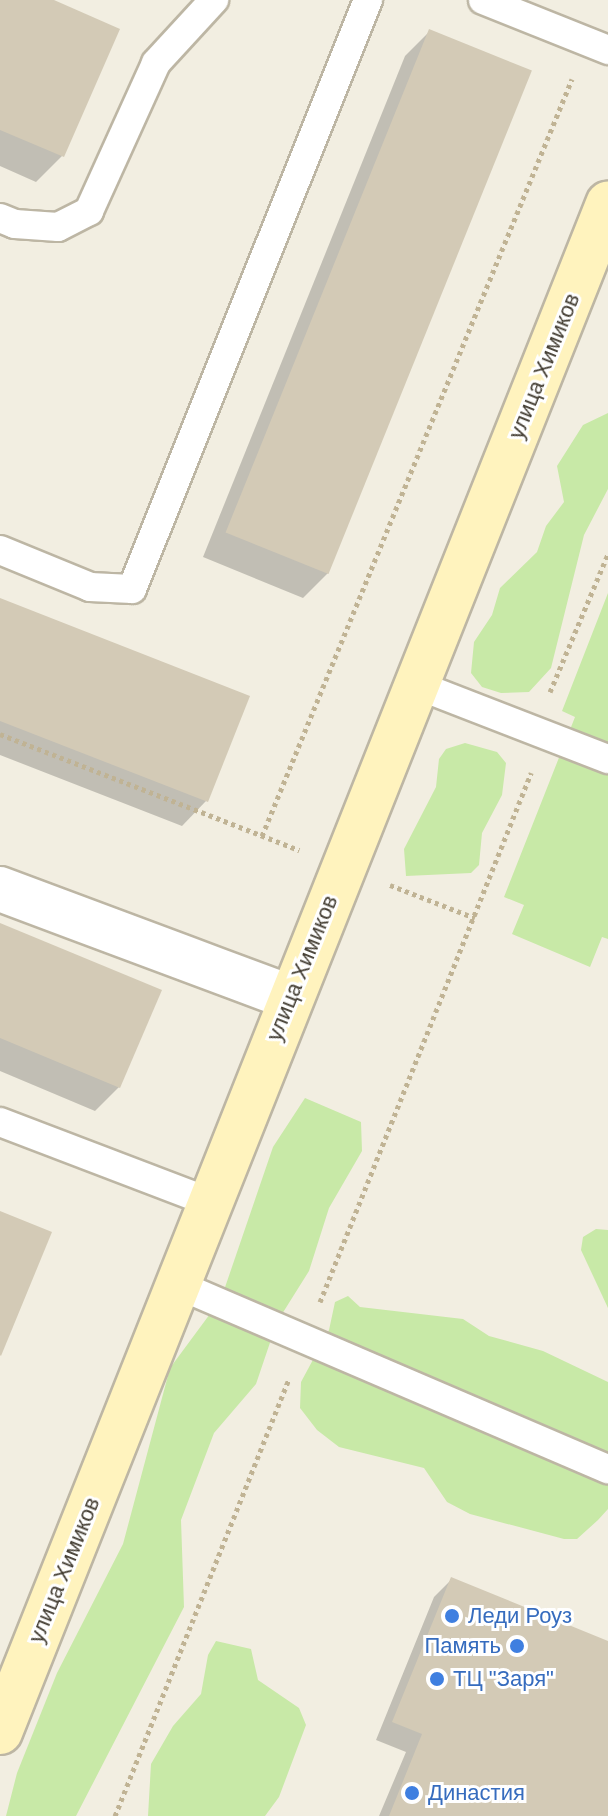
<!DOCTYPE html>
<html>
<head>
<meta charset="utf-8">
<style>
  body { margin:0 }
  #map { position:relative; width:608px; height:1816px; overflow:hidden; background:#f2eee1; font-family:Helvetica,sans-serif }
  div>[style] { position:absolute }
  .green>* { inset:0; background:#c8e9a7 }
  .shadow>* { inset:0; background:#0003 }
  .building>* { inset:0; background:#d3cab6; transform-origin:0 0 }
  .path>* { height:5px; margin-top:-2.5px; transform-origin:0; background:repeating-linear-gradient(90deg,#c0b394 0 4px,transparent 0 8px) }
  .roads { filter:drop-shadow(2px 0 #bdb6a4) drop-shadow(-2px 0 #bdb6a4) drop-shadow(0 2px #bdb6a4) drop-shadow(0 -2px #bdb6a4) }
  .lane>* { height:28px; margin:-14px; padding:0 14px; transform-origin:14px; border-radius:14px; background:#fff }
  .street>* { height:44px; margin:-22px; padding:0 22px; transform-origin:22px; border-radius:22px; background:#fff }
  .secondary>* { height:44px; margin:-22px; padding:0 22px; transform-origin:22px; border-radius:22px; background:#fff3be }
  .dots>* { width:22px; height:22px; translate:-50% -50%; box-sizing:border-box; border:4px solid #fff; border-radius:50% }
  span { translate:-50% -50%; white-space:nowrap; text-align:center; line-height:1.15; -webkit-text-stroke:6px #fff; paint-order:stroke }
  .street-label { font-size:22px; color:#433d32 }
  .shop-label { font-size:22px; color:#366cbe }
  .left { translate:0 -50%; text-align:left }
  .right { translate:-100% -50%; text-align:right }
</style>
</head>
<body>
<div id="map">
  <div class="green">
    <i style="clip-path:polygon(608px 413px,608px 489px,584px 535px,551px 668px,529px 692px,501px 693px,482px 687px,471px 673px,474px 642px,492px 615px,500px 588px,537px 552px,546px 526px,564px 502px,557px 466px,583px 425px)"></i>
    <i style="clip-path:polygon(608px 593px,608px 939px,602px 937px,590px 967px,512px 934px,524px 905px,504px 897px,575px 717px,562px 711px)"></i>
    <i style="clip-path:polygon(465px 743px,497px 752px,506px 763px,502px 795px,482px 833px,479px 865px,471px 873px,406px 876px,404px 849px,436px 787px,439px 759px,446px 749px)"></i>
    <i style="clip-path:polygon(305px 1098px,361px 1122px,362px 1151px,329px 1208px,309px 1271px,277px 1322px,256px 1384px,214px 1433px,181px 1520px,184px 1607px,76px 1816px,6px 1816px,17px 1773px,57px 1673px,123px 1544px,170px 1368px,221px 1299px,273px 1147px)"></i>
    <i style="clip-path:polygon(596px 1229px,608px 1230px,608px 1308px,581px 1250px,583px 1237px)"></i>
    <i style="clip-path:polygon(348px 1296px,360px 1307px,463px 1319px,489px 1336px,543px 1351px,608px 1382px,608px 1509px,598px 1520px,577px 1539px,564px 1539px,470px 1514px,447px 1502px,424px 1468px,339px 1447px,317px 1430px,300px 1408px,301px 1382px,329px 1330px,335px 1302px)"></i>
    <i style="clip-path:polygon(216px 1641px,251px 1649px,258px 1680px,299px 1708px,306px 1725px,279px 1797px,265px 1816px,148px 1816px,151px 1764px,173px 1726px,201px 1694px,208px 1655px)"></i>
  </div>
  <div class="shadow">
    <i style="clip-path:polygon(0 0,49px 0,62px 156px,36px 182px,0 166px)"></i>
    <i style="clip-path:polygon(430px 31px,328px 573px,303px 598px,203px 557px,405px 56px)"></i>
    <i style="clip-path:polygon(0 601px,247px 697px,206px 801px,182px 826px,0 755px)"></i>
    <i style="clip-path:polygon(0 925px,119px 1087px,95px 1111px,0 1071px)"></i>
    <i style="clip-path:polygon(452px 1579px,608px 1643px,608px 1816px,379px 1816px,406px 1752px,376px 1740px,434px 1597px)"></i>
  </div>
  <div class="building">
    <i style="clip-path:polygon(0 0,54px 0,120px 29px,64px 157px,0 130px)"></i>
    <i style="left:429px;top:29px;width:111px;height:543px;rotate:22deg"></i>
    <i style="clip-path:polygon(0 598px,250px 696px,208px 802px,0 721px)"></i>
    <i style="clip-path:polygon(0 923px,162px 990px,120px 1088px,0 1038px)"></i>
    <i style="clip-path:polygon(0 1211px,52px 1232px,1px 1356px,0 1355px)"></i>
    <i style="clip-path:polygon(451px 1577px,608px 1641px,608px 1816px,389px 1816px,422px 1734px,392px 1722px)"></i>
  </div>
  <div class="path">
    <i style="left:550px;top:692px;width:150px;rotate:-67.2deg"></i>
    <i style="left:0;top:734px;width:321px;rotate:21.2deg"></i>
    <i style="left:262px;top:836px;width:818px;rotate:-67.73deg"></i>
    <i style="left:390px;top:885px;width:91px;rotate:21.2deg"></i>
    <i style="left:320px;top:1302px;width:570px;rotate:-68.25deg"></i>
    <i style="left:115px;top:1816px;width:470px;rotate:-68.3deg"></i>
  </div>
  <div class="roads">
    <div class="lane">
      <i style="left:483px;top:0;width:135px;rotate:21.8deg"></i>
      <i style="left:0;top:218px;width:16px;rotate:22deg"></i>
      <i style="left:15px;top:224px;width:43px;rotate:4deg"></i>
      <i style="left:58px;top:227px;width:35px;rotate:-27deg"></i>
      <i style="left:89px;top:211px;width:162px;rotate:-65.6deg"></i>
      <i style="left:156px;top:63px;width:86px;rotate:-47.4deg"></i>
      <i style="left:0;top:550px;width:97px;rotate:22.3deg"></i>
      <i style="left:90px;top:587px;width:42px;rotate:2.7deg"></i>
      <i style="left:132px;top:589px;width:635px;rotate:-68.17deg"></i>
      <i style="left:417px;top:685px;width:205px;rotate:21.2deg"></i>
      <i style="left:0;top:1122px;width:224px;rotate:20.9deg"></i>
      <i style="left:178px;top:1285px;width:468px;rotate:23.2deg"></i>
    </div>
    <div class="street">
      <i style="left:0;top:889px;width:309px;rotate:20.5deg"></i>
    </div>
    <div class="secondary">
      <i style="left:0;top:1732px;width:1645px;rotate:-68.3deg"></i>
    </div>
  </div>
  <div class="dots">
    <i style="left:452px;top:1616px;background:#3f7fe0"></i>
    <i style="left:517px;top:1646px;background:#3f7fe0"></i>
    <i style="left:437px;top:1679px;background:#3f7fe0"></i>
    <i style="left:412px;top:1793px;background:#3f7fe0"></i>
  </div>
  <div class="street-label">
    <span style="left:544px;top:366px;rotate:-68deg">улица Химиков</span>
    <span style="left:302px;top:968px;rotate:-68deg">улица Химиков</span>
    <span style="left:64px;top:1570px;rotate:-68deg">улица Химиков</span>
  </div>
  <div class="shop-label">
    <span class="left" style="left:468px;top:1616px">Леди Роуз</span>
    <span class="right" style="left:501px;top:1646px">Память</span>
    <span class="left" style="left:453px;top:1679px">ТЦ "Заря"</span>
    <span class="left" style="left:428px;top:1793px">Династия</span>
  </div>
</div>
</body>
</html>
